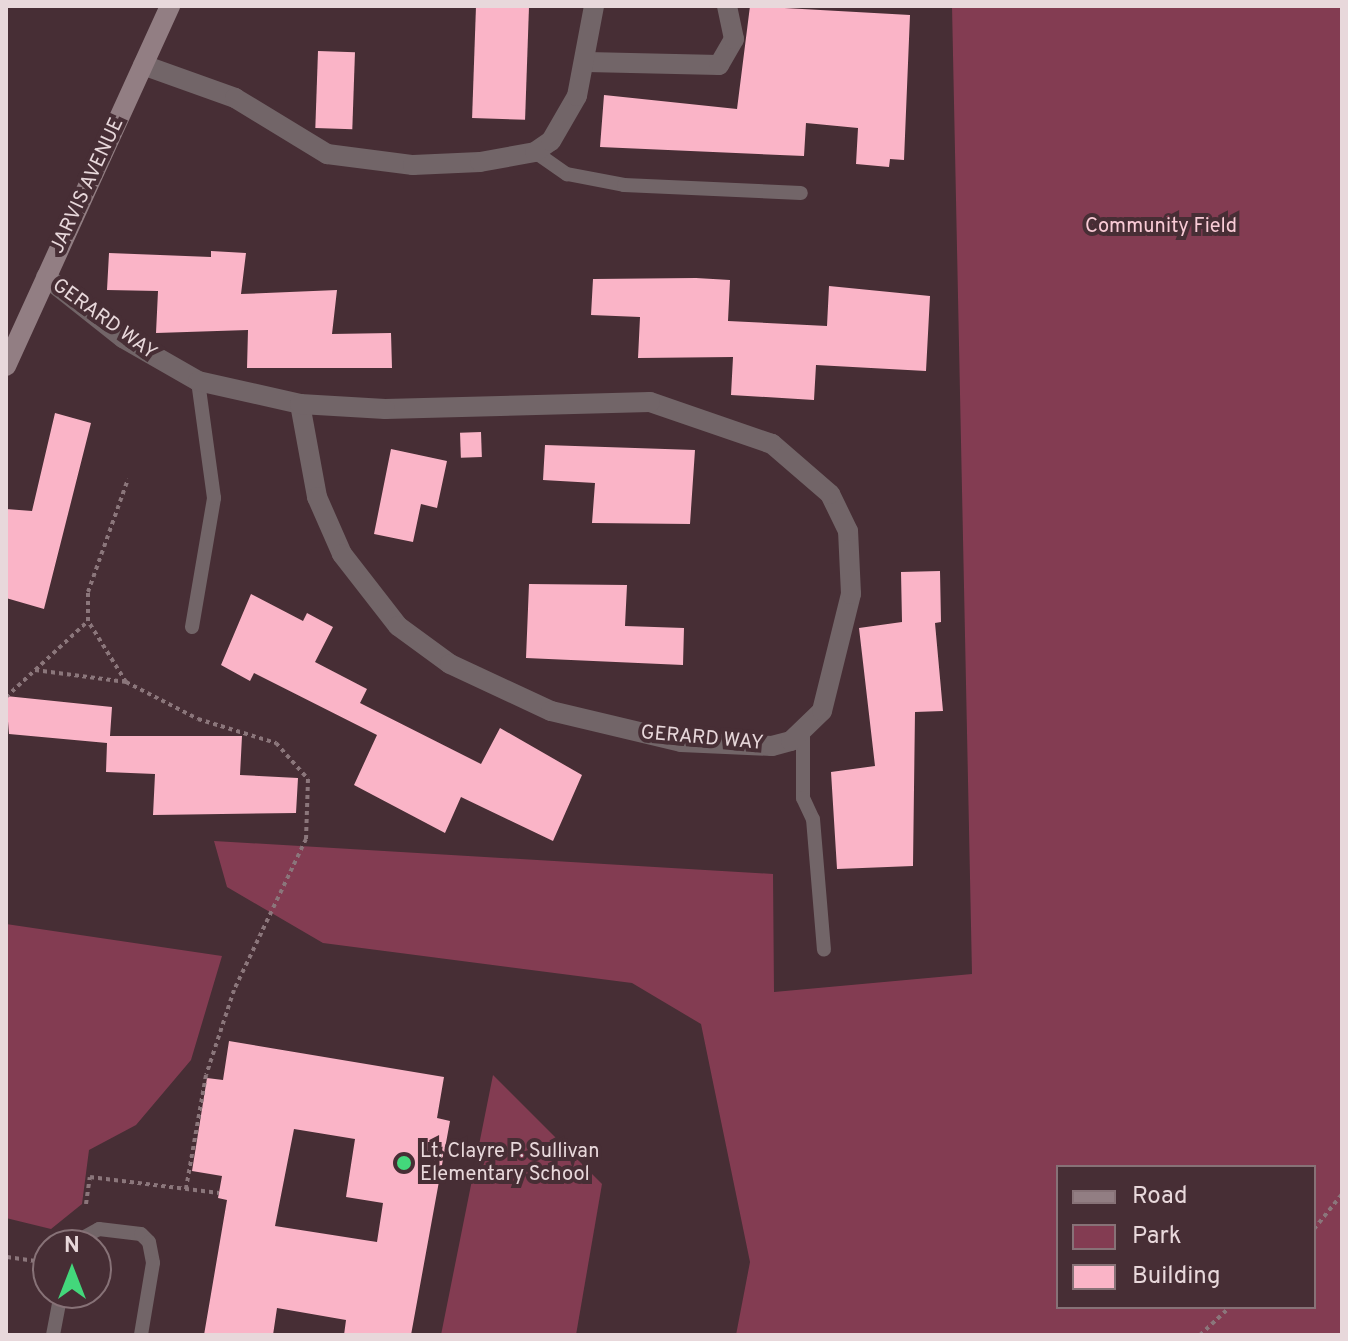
<!DOCTYPE html>
<html>
<head>
<meta charset="utf-8">
<style>
  body { margin:0 }
  #map { position:relative; width:1348px; height:1341px; overflow:hidden; background:#472e35; font-family:Overpass,sans-serif }
  div>[style] { position:absolute }
  .green>* { inset:0; background:#833c52 }
  .building>* { inset:0; background:#fab4c7; transform-origin:0 0 }
  .path>* { height:4px; margin-top:-2px; transform-origin:0; background:repeating-linear-gradient(90deg,#8b767b 0 4px,transparent 0 8px) }
  .lane>* { height:14px; margin:-7px; padding:0 7px; transform-origin:7px; border-radius:7px; background:#726568 }
  .street>* { height:20px; margin:-10px; padding:0 10px; transform-origin:10px; border-radius:10px; background:#726568 }
  .secondary>* { height:20px; margin:-10px; padding:0 10px; transform-origin:10px; border-radius:10px; background:#927e83 }
  .dots>* { width:22px; height:22px; translate:-50% -50%; box-sizing:border-box; border:4px solid #472e35; border-radius:50% }
  span { translate:-50% -50%; white-space:nowrap; text-align:center; line-height:1.15; -webkit-text-stroke:8px #472e35; paint-order:stroke }
  .street-label { font-size:20px; color:#e8d8db }
  .park-label { font-size:20px; color:#f9cbd6 }
  .poi-label { font-size:20px; color:#e8d8db }
  .left { translate:0 -50%; text-align:left }
  .frame { position:absolute; inset:0; border:8px solid #e8d8db; pointer-events:none }
  .legend { position:absolute; left:1056px; top:1165px; width:260px; height:144px; box-sizing:border-box; background:#472e35; border:2px solid #877277; margin:0; padding:10px 14px; list-style:none; font-size:24px; color:#e8d8db }
  .legend li { display:flex; align-items:center; gap:16px; height:40px }
  .legend b { width:40px; border:2px solid #877277 }
  .north { position:absolute; left:32px; top:1229px; width:80px; height:80px; box-sizing:border-box; background:#472e35; border:2px solid #877277; border-radius:50%; rotate:0deg; font-size:22px; font-weight:700; line-height:32px; text-align:center; color:#e8d8db }
  .north::after { content:''; display:block; margin:auto; width:28px; height:36px; background:#43d77b; clip-path:polygon(50% 0,100% 100%,50% 72%,0 100%) }
</style>
</head>
<body>
<div id="map">
  <div class="green">
    <i style="clip-path:polygon(evenodd,952px 6px,1342px 6px,1342px 1335px,736px 1335px,750px 1262px,701px 1024px,632px 983px,323px 943px,227px 887px,214px 841px,773px 874px,774px 992px,972px 974px,952px 6px,1058px 1167px,1314px 1167px,1314px 1307px,1058px 1307px,1058px 1167px)"></i>
    <i style="clip-path:polygon(6px 924px,222px 956px,191px 1060px,136px 1125px,89px 1150px,82px 1204px,51px 1229px,6px 1218px)"></i>
    <i style="clip-path:polygon(493px 1075px,602px 1184px,576px 1335px,441px 1335px)"></i>
  </div>
  <div class="building">
    <i style="left:476px;top:6px;width:53px;height:112px;rotate:2deg"></i>
    <i style="clip-path:polygon(750px 6px,910px 15px,904px 160px,890px 159px,889px 167px,856px 164px,858px 128px,806px 123px,804px 156px,600px 147px,604px 95px,737px 109px)"></i>
    <i style="left:318px;top:51px;width:37px;height:77px;rotate:2deg"></i>
    <i style="clip-path:polygon(211px 251px,246px 253px,241px 294px,337px 290px,332px 334px,391px 333px,392px 368px,247px 368px,248px 330px,156px 333px,158px 291px,107px 290px,109px 253px,211px 257px)"></i>
    <i style="clip-path:polygon(696px 278px,730px 280px,728px 321px,827px 326px,829px 286px,930px 296px,926px 371px,816px 365px,814px 400px,731px 395px,733px 357px,638px 358px,640px 317px,591px 315px,593px 279px)"></i>
    <i style="clip-path:polygon(55px 413px,91px 423px,44px 609px,6px 598px,6px 509px,32px 511px)"></i>
    <i style="left:481px;top:432px;width:25px;height:21px;rotate:88deg"></i>
    <i style="clip-path:polygon(545px 445px,695px 450px,690px 524px,592px 523px,595px 483px,543px 480px)"></i>
    <i style="clip-path:polygon(391px 449px,447px 461px,437px 508px,421px 504px,413px 542px,374px 534px)"></i>
    <i style="clip-path:polygon(940px 571px,941px 622px,935px 623px,943px 711px,915px 712px,913px 866px,837px 869px,831px 772px,875px 766px,859px 628px,902px 622px,901px 572px)"></i>
    <i style="clip-path:polygon(529px 584px,627px 585px,625px 626px,684px 628px,683px 665px,526px 658px)"></i>
    <i style="clip-path:polygon(251px 594px,303px 621px,307px 613px,333px 627px,315px 662px,367px 689px,360px 703px,481px 764px,500px 728px,582px 775px,553px 841px,461px 797px,445px 833px,354px 785px,377px 735px,254px 673px,250px 681px,221px 665px)"></i>
    <i style="clip-path:polygon(6px 696px,112px 707px,110px 736px,242px 736px,240px 775px,298px 778px,296px 813px,153px 815px,155px 774px,106px 772px,107px 743px,9px 734px)"></i>
    <i style="clip-path:polygon(evenodd,229px 1041px,444px 1077px,437px 1118px,450px 1121px,411px 1335px,344px 1335px,346px 1320px,277px 1308px,273px 1335px,204px 1335px,227px 1200px,218px 1198px,222px 1176px,192px 1171px,207px 1078px,223px 1080px,229px 1041px,294px 1129px,355px 1139px,346px 1197px,383px 1203px,377px 1242px,275px 1226px,294px 1129px)"></i>
  </div>
  <div class="path">
    <i style="left:35px;top:670px;width:92px;rotate:7.5deg"></i>
    <i style="left:126px;top:682px;width:81px;rotate:27.2deg"></i>
    <i style="left:198px;top:719px;width:82px;rotate:17.1deg"></i>
    <i style="left:276px;top:743px;width:48px;rotate:48.4deg"></i>
    <i style="left:308px;top:779px;width:60px;rotate:91.9deg"></i>
    <i style="left:306px;top:839px;width:167px;rotate:115.5deg"></i>
    <i style="left:234px;top:990px;width:89px;rotate:108.2deg"></i>
    <i style="left:206px;top:1075px;width:116px;rotate:100deg"></i>
    <i style="left:126px;top:682px;width:72px;rotate:-121.9deg"></i>
    <i style="left:88px;top:621px;width:29px;rotate:-90deg"></i>
    <i style="left:88px;top:592px;width:120px;rotate:-70.5deg"></i>
    <i style="left:6px;top:697px;width:112px;rotate:-42.8deg"></i>
    <i style="left:86px;top:1204px;width:27px;rotate:-82deg"></i>
    <i style="left:90px;top:1177px;width:130px;rotate:7.1deg"></i>
    <i style="left:1314px;top:1229px;width:45px;rotate:-51.3deg"></i>
    <i style="left:7px;top:1257px;width:34px;rotate:8deg"></i>
    <i style="left:1200px;top:1335px;width:41px;rotate:-43deg"></i>
  </div>
  <div class="lane">
    <i style="left:535px;top:152px;width:39px;rotate:35deg"></i>
    <i style="left:567px;top:174px;width:58px;rotate:10.9deg"></i>
    <i style="left:624px;top:185px;width:177px;rotate:2.6deg"></i>
    <i style="left:192px;top:627px;width:131px;rotate:-80.3deg"></i>
    <i style="left:214px;top:498px;width:118px;rotate:-97.8deg"></i>
    <i style="left:803px;top:732px;width:66px;rotate:90deg"></i>
    <i style="left:803px;top:798px;width:23px;rotate:65deg"></i>
    <i style="left:813px;top:819px;width:131px;rotate:85.2deg"></i>
    <i style="left:70px;top:1245px;width:33px;rotate:-29deg"></i>
    <i style="left:99px;top:1229px;width:42px;rotate:6.8deg"></i>
    <i style="left:141px;top:1234px;width:11px;rotate:45deg"></i>
    <i style="left:149px;top:1242px;width:21px;rotate:79deg"></i>
    <i style="left:153px;top:1263px;width:73px;rotate:99.5deg"></i>
    <i style="left:53px;top:1335px;width:43px;rotate:-79.2deg"></i>
  </div>
  <div class="street">
    <i style="left:587px;top:62px;width:132px;rotate:1.3deg"></i>
    <i style="left:719px;top:65px;width:30px;rotate:-60deg"></i>
    <i style="left:734px;top:39px;width:34px;rotate:-102deg"></i>
    <i style="left:143px;top:65px;width:98px;rotate:19.7deg"></i>
    <i style="left:235px;top:98px;width:108px;rotate:31.3deg"></i>
    <i style="left:327px;top:154px;width:87px;rotate:7.3deg"></i>
    <i style="left:413px;top:165px;width:67px;rotate:-2.6deg"></i>
    <i style="left:480px;top:162px;width:56px;rotate:-10.3deg"></i>
    <i style="left:535px;top:152px;width:19px;rotate:-35deg"></i>
    <i style="left:551px;top:141px;width:52px;rotate:-60deg"></i>
    <i style="left:577px;top:96px;width:92px;rotate:-79.3deg"></i>
    <i style="left:46px;top:277px;width:98px;rotate:38.4deg"></i>
    <i style="left:123px;top:338px;width:86px;rotate:29.8deg"></i>
    <i style="left:198px;top:381px;width:105px;rotate:12.7deg"></i>
    <i style="left:300px;top:404px;width:95px;rotate:79.6deg"></i>
    <i style="left:317px;top:497px;width:62px;rotate:66.3deg"></i>
    <i style="left:342px;top:554px;width:91px;rotate:52.1deg"></i>
    <i style="left:398px;top:626px;width:64px;rotate:36.2deg"></i>
    <i style="left:450px;top:664px;width:111px;rotate:25deg"></i>
    <i style="left:551px;top:711px;width:134px;rotate:13.4deg"></i>
    <i style="left:681px;top:742px;width:91px;rotate:2.5deg"></i>
    <i style="left:772px;top:746px;width:20px;rotate:-15deg"></i>
    <i style="left:791px;top:741px;width:43px;rotate:-44.1deg"></i>
    <i style="left:822px;top:711px;width:121px;rotate:-76.1deg"></i>
    <i style="left:851px;top:594px;width:63px;rotate:-92.7deg"></i>
    <i style="left:848px;top:531px;width:41px;rotate:-115.9deg"></i>
    <i style="left:830px;top:494px;width:77px;rotate:-139.2deg"></i>
    <i style="left:772px;top:444px;width:129px;rotate:-161deg"></i>
    <i style="left:650px;top:402px;width:265px;rotate:178.5deg"></i>
    <i style="left:385px;top:409px;width:85px;rotate:-176.6deg"></i>
  </div>
  <div class="secondary">
    <i style="left:6px;top:366px;width:396px;rotate:-65.5deg"></i>
  </div>
  <div class="dots">
    <i style="left:404px;top:1163px;background:#43d77b"></i>
  </div>
  <div class="street-label">
    <span style="left:88px;top:186px;rotate:-65deg">JARVIS AVENUE</span>
    <span style="left:104px;top:320px;rotate:36deg">GERARD WAY</span>
    <span style="left:702px;top:739px;rotate:5deg">GERARD WAY</span>
  </div>
  <div class="park-label">
    <span style="left:1161px;top:227px">Community Field</span>
  </div>
  <div class="poi-label">
    <span class="left" style="left:420px;top:1164px">Lt. Clayre P. Sullivan<br>Elementary School</span>
  </div>
  <div class="frame"></div>
  <ul class="legend">
  <li><b style="height:10px;background:#927e83"></b>Road</li>
  <li><b style="height:22px;background:#833c52"></b>Park</li>
  <li><b style="height:22px;background:#fab4c7"></b>Building</li>
  </ul>
  <div class="north">N</div>
</div>
</body>
</html>
